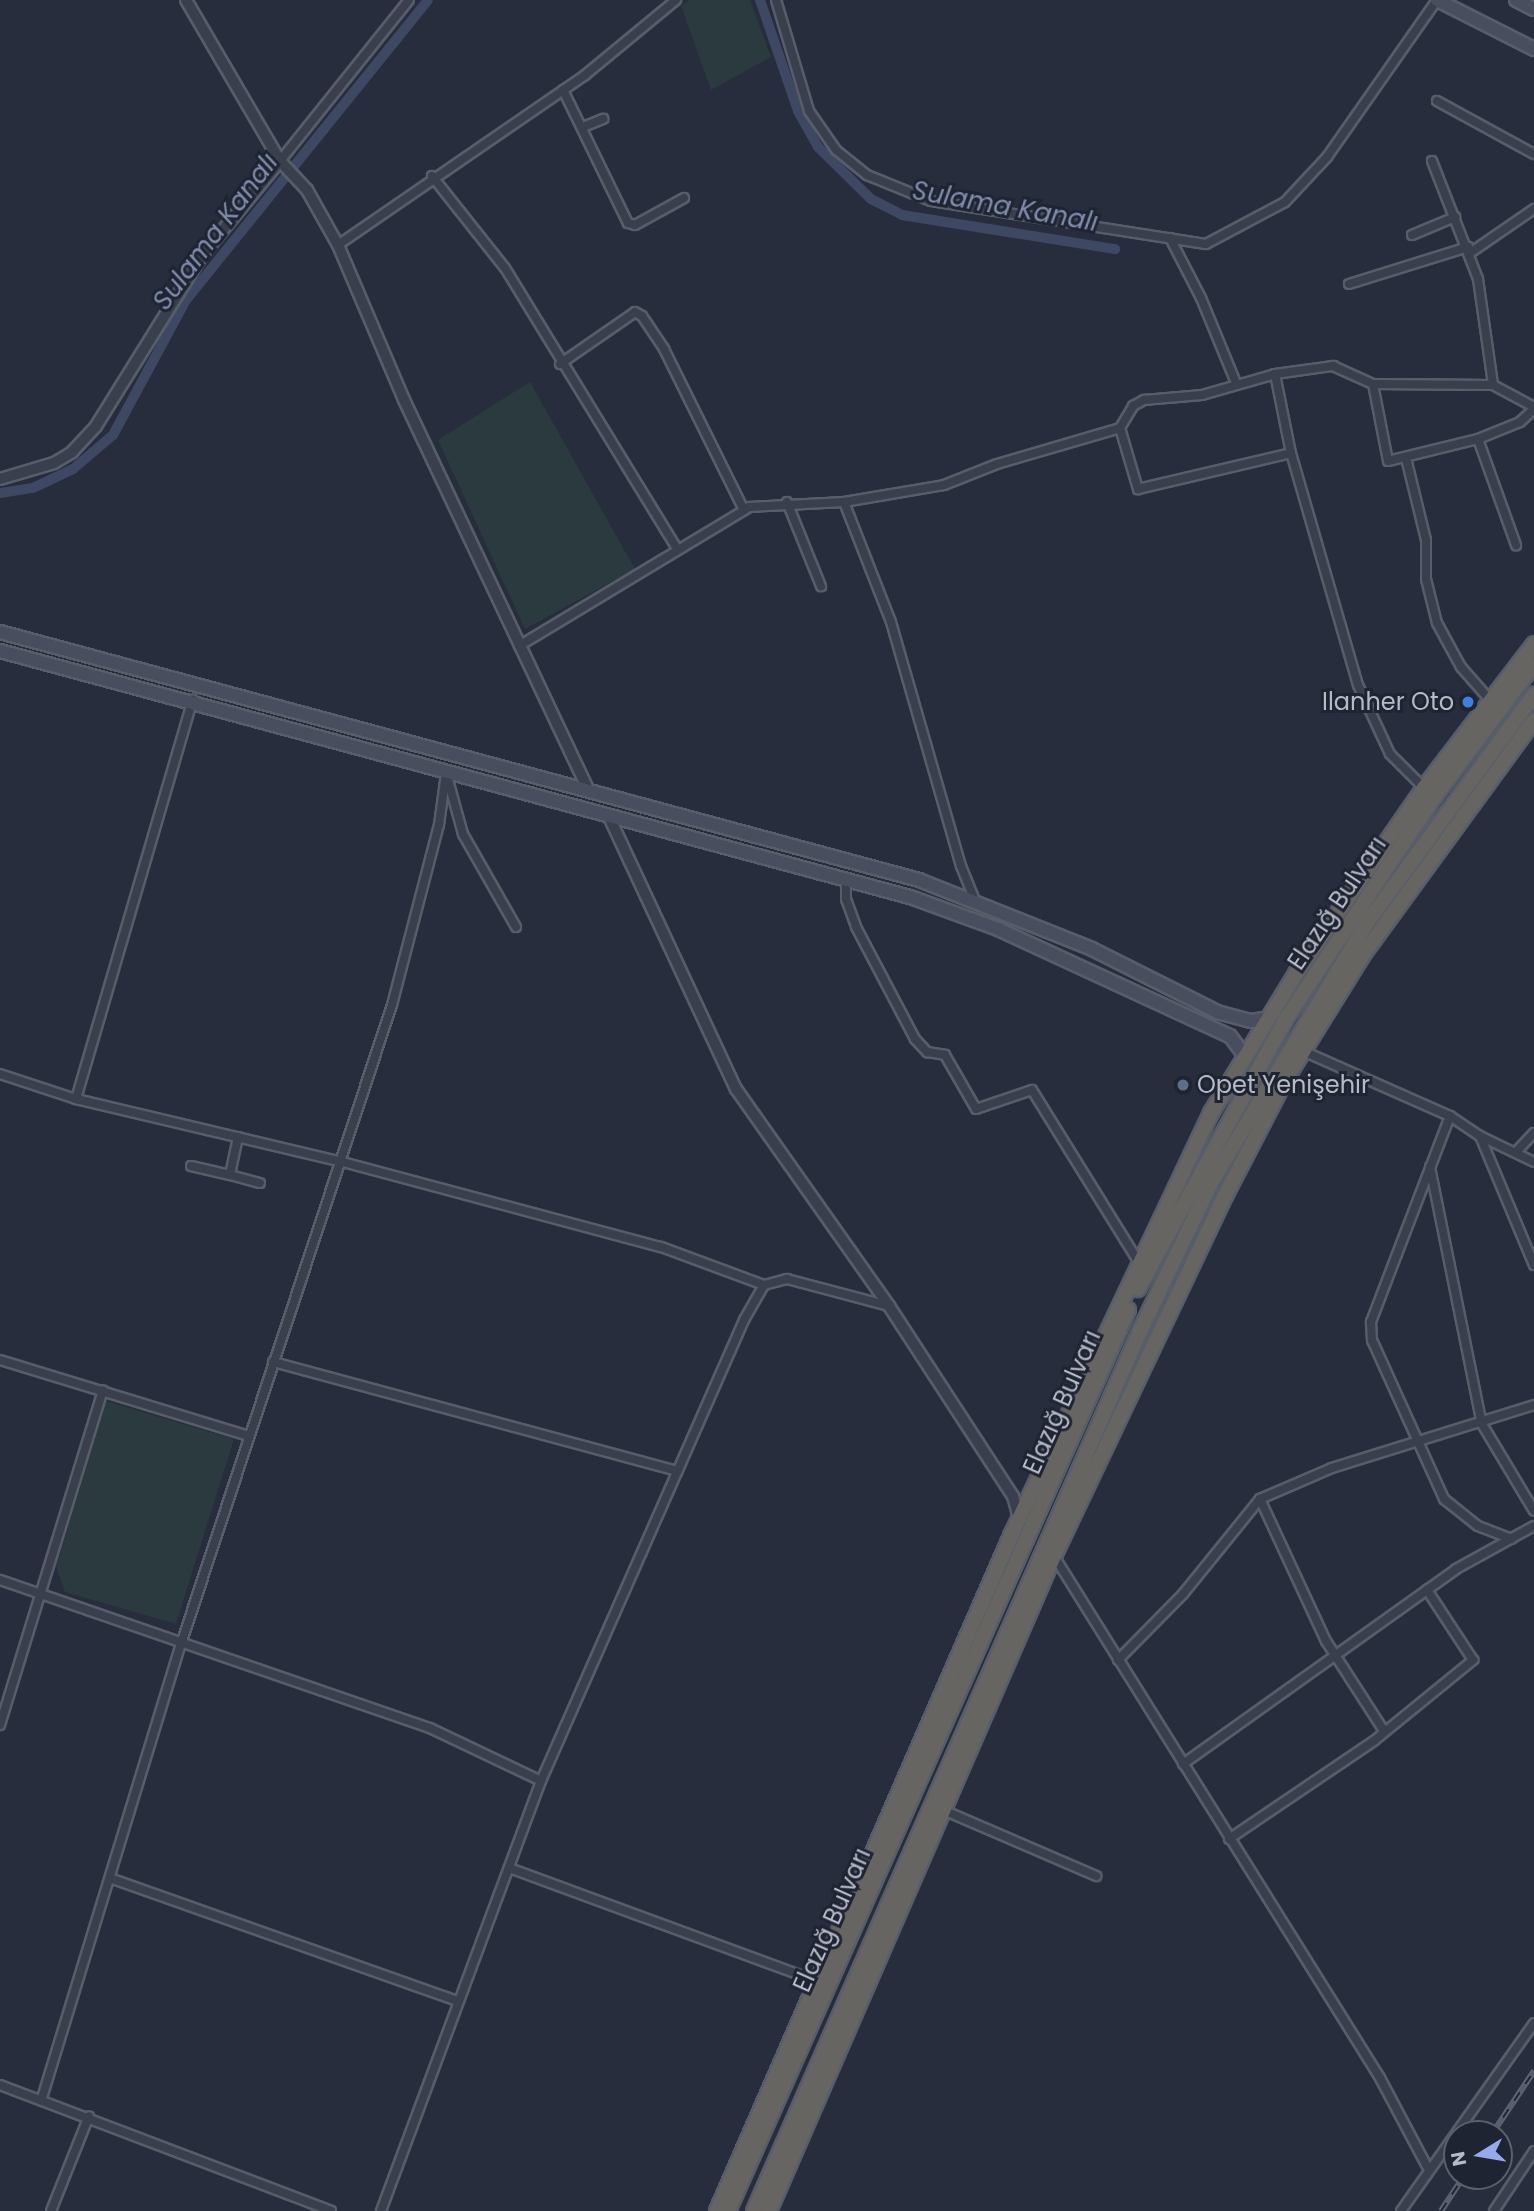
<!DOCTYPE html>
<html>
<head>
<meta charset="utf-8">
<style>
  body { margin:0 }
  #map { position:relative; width:1534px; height:2211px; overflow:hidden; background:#272d3c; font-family:Poppins,sans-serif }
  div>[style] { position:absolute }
  .green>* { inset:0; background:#2a3a3e }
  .canal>* { height:10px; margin:-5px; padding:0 5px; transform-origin:5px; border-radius:5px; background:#3e4863 }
  .roads { filter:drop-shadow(2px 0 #585d6a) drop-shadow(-2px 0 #585d6a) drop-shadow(0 2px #585d6a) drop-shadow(0 -2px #585d6a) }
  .minor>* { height:8px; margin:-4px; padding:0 4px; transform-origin:4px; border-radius:4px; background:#3a3f4d }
  .tertiary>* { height:10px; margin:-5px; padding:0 5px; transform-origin:5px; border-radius:5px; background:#3a3f4d }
  .secondary>* { height:12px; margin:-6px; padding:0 6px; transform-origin:6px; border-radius:6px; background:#494e5f }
  .trunk>* { height:14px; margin:-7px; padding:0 7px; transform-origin:7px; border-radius:7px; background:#666562 }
  .rail>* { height:6px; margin-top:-3px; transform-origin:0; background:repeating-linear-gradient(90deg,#1f2432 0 10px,#5d6373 0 20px); box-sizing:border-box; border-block:2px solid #5d6373 }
  .dots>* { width:19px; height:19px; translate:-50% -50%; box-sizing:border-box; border:4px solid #1f2432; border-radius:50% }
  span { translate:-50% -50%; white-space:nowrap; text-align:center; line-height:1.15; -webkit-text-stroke:6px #1f2432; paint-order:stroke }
  .poi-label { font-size:24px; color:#b7bac7 }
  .right { translate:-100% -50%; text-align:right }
  .left { translate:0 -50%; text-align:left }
  .street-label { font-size:24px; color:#b7bac7 }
  .water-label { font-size:26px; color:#818dac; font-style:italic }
  .north { position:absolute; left:1443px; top:2120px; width:70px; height:70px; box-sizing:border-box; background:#1f2432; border:2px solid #5c606e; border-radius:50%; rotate:259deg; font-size:19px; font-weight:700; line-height:28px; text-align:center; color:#b7bac7 }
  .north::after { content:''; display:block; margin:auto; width:24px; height:32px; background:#95aaee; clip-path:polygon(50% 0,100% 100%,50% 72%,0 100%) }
</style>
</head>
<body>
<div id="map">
  <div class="green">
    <i style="clip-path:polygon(689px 0,750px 0,771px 57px,711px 90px,681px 6px)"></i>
    <i style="clip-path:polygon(530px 382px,635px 569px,525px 629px,438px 440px)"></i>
    <i style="clip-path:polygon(106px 1401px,234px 1439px,176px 1624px,65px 1592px,56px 1567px)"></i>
  </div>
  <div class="canal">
    <i style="left:760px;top:0;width:117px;rotate:71.1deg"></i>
    <i style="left:798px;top:111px;width:41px;rotate:60.9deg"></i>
    <i style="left:818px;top:147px;width:74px;rotate:44.5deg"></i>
    <i style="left:871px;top:199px;width:35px;rotate:27deg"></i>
    <i style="left:902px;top:215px;width:216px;rotate:9.1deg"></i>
    <i style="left:0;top:493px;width:33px;rotate:-9deg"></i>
    <i style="left:33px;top:488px;width:44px;rotate:-25.4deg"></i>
    <i style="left:73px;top:469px;width:52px;rotate:-40.4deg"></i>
    <i style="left:113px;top:435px;width:153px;rotate:-61.6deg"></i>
    <i style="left:186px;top:300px;width:385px;rotate:-51.1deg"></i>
  </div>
  <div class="roads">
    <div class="minor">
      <i style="left:776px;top:0;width:116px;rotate:73.4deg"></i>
      <i style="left:809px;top:111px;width:47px;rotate:55.3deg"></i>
      <i style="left:836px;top:150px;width:40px;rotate:39deg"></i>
      <i style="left:867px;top:175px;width:69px;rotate:22.1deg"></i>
      <i style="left:931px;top:201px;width:278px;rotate:8.9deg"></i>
      <i style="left:1206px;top:244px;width:89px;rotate:-28deg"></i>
      <i style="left:1285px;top:202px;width:62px;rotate:-47deg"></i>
      <i style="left:1327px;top:157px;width:192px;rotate:-55deg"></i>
      <i style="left:563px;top:90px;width:148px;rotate:64deg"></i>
      <i style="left:628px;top:223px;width:7px;rotate:16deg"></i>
      <i style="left:635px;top:225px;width:56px;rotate:-28.9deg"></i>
      <i style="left:1437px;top:101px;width:111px;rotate:28.7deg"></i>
      <i style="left:583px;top:127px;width:22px;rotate:-22deg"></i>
      <i style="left:280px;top:161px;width:206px;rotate:-51.3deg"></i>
      <i style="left:1432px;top:161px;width:127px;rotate:68.7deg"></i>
      <i style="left:1478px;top:279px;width:107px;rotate:81.9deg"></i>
      <i style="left:432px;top:176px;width:117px;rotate:51.6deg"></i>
      <i style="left:505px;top:268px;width:329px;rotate:58.5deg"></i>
      <i style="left:1412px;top:235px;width:47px;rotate:-22.7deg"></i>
      <i style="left:1170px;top:238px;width:68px;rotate:62.7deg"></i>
      <i style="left:1201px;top:298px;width:92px;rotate:67.6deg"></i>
      <i style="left:338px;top:245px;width:300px;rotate:-34.5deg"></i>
      <i style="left:585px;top:75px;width:118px;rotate:-39.5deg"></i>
      <i style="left:1470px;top:253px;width:78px;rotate:-34.5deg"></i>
      <i style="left:1349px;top:284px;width:125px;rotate:-17.3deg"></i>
      <i style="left:560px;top:364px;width:91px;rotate:-34.7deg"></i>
      <i style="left:635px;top:312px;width:8px;rotate:30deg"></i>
      <i style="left:642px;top:316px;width:40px;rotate:56deg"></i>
      <i style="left:664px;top:349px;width:180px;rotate:63.6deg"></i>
      <i style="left:1275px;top:374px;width:81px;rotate:78.6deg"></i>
      <i style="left:1291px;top:453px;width:241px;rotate:73.9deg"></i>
      <i style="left:1358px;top:685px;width:76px;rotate:65.1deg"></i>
      <i style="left:1390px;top:754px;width:48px;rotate:45deg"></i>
      <i style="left:1373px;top:384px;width:78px;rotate:79deg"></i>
      <i style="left:1388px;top:461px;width:93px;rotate:-13.7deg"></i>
      <i style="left:1478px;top:439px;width:45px;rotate:-22deg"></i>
      <i style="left:1520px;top:422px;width:19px;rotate:-43deg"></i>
      <i style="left:1120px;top:428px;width:64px;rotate:73.6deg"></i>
      <i style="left:1138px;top:489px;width:157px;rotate:-13.2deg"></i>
      <i style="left:1478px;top:439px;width:113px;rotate:70.3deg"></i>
      <i style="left:1406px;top:458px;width:84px;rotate:76.3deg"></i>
      <i style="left:1426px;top:540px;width:39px;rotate:90deg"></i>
      <i style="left:1426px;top:579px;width:45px;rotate:76deg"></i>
      <i style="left:1437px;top:623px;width:50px;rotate:61.4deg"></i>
      <i style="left:1461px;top:667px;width:44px;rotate:48.7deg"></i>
      <i style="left:787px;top:502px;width:91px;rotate:68deg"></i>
      <i style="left:844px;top:502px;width:129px;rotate:68.6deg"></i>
      <i style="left:891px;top:622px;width:254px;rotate:74deg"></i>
      <i style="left:961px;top:866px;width:37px;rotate:68deg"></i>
      <i style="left:519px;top:646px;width:269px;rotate:-31.1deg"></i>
      <i style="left:749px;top:507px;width:95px;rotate:-3deg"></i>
      <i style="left:844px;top:502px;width:101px;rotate:-9.6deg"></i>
      <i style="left:944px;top:485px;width:57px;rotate:-21.6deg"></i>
      <i style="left:997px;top:464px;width:128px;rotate:-16.3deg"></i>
      <i style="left:1120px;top:428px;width:26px;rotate:-59deg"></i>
      <i style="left:1133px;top:406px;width:13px;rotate:-29deg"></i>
      <i style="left:1144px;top:400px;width:58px;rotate:-4.9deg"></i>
      <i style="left:1202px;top:395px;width:76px;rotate:-16deg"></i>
      <i style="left:1275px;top:374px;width:59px;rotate:-7.9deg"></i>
      <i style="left:1333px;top:366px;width:44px;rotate:24.2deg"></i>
      <i style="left:1373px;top:384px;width:120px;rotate:0.5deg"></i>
      <i style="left:1493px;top:385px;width:47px;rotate:28.2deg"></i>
      <i style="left:447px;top:776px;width:60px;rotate:74.6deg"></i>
      <i style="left:463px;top:834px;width:107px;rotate:60.3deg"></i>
      <i style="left:846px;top:880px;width:19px;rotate:90deg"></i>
      <i style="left:846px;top:899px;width:30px;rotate:70deg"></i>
      <i style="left:856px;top:927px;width:127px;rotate:62.2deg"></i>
      <i style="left:915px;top:1039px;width:18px;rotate:47deg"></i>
      <i style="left:927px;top:1052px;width:18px;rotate:9deg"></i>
      <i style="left:945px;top:1055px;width:62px;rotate:60.1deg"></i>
      <i style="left:976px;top:1109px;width:59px;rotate:-18.7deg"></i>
      <i style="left:1032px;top:1090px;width:205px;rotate:58.2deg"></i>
      <i style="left:1303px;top:1051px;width:161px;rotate:23.9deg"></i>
      <i style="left:1450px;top:1116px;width:36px;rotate:34deg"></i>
      <i style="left:1480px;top:1136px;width:140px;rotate:67.3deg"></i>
      <i style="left:0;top:1074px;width:80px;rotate:18.2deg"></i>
      <i style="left:76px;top:1099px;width:270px;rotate:13.3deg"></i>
      <i style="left:339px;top:1161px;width:333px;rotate:15deg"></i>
      <i style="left:661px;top:1247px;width:110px;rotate:20.3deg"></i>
      <i style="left:76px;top:1099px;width:416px;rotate:-73.7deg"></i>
      <i style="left:1450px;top:1116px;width:221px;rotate:111deg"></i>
      <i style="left:1371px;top:1322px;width:18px;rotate:87deg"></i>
      <i style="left:1372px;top:1340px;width:175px;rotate:65.6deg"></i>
      <i style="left:1444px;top:1499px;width:43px;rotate:38.5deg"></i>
      <i style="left:1478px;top:1526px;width:36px;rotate:21deg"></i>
      <i style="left:1480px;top:1136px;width:60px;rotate:25.7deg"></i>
      <i style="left:238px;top:1137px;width:39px;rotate:102deg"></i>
      <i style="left:230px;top:1175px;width:31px;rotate:15deg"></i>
      <i style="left:1516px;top:1152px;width:26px;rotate:-47deg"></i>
      <i style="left:191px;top:1166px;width:40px;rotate:13deg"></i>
      <i style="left:1430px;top:1167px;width:262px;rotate:78.6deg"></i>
      <i style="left:1482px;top:1424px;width:101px;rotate:59.1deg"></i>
      <i style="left:0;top:1360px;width:260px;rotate:17deg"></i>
      <i style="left:273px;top:1362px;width:419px;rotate:15.1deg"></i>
      <i style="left:1260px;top:1499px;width:157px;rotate:65.1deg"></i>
      <i style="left:1326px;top:1641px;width:107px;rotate:57.2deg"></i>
      <i style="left:1054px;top:1556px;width:615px;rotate:58.01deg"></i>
      <i style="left:1380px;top:2078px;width:104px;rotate:62deg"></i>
      <i style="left:0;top:1580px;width:455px;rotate:19deg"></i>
      <i style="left:430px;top:1728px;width:123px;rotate:25.5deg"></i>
      <i style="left:1118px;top:1660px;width:93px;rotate:-45.4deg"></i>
      <i style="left:1183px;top:1594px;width:122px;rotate:-51deg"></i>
      <i style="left:1260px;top:1499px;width:78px;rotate:-23.3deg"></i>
      <i style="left:1332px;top:1468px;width:212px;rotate:-17.3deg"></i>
      <i style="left:0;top:1725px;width:350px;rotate:-72.9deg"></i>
      <i style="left:1183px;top:1764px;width:335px;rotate:-35.5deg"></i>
      <i style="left:1456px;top:1569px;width:89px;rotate:-28.9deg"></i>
      <i style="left:943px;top:1810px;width:167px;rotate:23.3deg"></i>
      <i style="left:1229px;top:1839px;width:176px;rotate:-34.1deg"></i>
      <i style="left:1375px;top:1740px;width:127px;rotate:-39.2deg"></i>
      <i style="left:1473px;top:1660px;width:84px;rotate:-123.3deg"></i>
      <i style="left:509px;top:1868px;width:325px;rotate:20.2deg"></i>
      <i style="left:110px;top:1878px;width:369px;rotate:19.5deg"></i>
      <i style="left:0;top:2085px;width:354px;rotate:20.8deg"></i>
      <i style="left:42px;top:2098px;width:478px;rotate:-73deg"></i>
      <i style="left:182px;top:1641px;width:670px;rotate:-71.73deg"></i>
      <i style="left:392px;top:1005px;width:186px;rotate:-75.4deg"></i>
      <i style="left:439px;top:825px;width:52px;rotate:-82.3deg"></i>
      <i style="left:51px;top:2211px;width:102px;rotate:-68.2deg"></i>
      <i style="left:381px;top:2211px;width:459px;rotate:-69.6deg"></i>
      <i style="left:541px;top:1781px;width:504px;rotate:-66.23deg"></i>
      <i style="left:744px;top:1320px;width:40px;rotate:-60.3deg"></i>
      <i style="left:764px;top:1285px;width:24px;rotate:-15deg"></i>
      <i style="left:787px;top:1279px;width:106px;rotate:14.8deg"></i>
      <i style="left:1401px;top:2211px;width:230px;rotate:-54.7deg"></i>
      <i style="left:1494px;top:2211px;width:72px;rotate:-56.3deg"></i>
    </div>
    <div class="tertiary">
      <i style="left:186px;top:0;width:186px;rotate:59.7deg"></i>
      <i style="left:280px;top:161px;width:40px;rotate:47deg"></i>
      <i style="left:307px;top:190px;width:63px;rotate:60.6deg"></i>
      <i style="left:338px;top:245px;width:168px;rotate:66.9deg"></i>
      <i style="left:404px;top:400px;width:433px;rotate:64.7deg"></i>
      <i style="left:0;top:479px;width:56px;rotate:-16.5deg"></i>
      <i style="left:54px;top:463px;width:21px;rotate:-31deg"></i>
      <i style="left:72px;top:452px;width:35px;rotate:-47deg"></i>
      <i style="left:96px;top:426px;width:203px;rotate:-58.1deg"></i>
      <i style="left:203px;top:254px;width:121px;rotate:-50.4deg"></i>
      <i style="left:610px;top:819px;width:298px;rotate:65deg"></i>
      <i style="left:736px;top:1089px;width:266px;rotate:54.8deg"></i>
      <i style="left:889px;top:1306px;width:227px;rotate:56.9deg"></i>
      <i style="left:1013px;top:1496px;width:23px;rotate:75deg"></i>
    </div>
    <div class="secondary">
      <i style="left:1437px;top:0;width:109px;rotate:26.8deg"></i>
      <i style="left:1516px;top:0;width:20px;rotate:27deg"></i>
      <i style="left:0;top:632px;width:952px;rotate:15.1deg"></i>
      <i style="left:919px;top:880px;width:186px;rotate:21.7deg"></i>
      <i style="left:1092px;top:949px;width:140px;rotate:26.7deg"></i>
      <i style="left:1217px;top:1012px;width:35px;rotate:15deg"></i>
      <i style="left:1251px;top:1021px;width:18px;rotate:-9deg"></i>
      <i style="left:0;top:651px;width:943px;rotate:15.13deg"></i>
      <i style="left:910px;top:897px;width:94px;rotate:20deg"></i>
      <i style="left:998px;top:929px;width:255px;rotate:24.8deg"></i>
      <i style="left:1230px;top:1036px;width:25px;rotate:53deg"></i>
    </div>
    <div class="trunk">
      <i style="left:1138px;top:1289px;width:307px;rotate:-61.3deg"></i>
      <i style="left:1285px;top:1020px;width:270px;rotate:-56.2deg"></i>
      <i style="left:1435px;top:796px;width:165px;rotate:-53.1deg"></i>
      <i style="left:717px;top:2211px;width:738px;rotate:-66.46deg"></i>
      <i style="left:1012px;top:1534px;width:466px;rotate:-64.7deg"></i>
      <i style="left:1211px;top:1113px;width:165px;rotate:-58.6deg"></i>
      <i style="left:1297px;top:972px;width:224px;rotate:-55.4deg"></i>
      <i style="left:1424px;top:788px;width:181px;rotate:-52.6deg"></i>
      <i style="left:728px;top:2211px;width:986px;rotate:-66.06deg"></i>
      <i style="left:754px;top:2211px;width:963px;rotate:-66.31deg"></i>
      <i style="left:1141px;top:1329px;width:162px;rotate:-64.4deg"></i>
      <i style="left:1211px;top:1183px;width:298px;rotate:-59.1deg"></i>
      <i style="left:1364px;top:927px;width:288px;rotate:-53.8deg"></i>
      <i style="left:769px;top:2211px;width:714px;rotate:-66.49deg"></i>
      <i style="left:1054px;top:1556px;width:401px;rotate:-64.6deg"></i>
      <i style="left:1226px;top:1194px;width:126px;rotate:-62.6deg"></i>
      <i style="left:1284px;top:1082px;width:148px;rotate:-58.2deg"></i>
      <i style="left:1362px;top:956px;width:292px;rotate:-53.9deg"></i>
    </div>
  </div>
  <div class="rail">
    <i style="left:1492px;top:2134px;width:76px;rotate:-56.3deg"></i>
    <i style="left:1441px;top:2211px;width:42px;rotate:-56.7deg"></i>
  </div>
  <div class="dots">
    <i style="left:1468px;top:702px;background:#3f7fe0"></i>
    <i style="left:1183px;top:1085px;background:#5c6f8a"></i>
  </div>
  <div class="poi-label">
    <span class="right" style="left:1454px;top:702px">Ilanher Oto</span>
    <span class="left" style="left:1197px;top:1085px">Opet Yenişehir</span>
  </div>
  <div class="street-label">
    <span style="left:1337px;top:903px;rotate:-56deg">Elazığ Bulvarı</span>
    <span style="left:1062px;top:1402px;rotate:-66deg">Elazığ Bulvarı</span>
    <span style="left:832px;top:1920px;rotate:-66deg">Elazığ Bulvarı</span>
  </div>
  <div class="water-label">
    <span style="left:1005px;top:207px;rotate:10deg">Sulama Kanalı</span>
    <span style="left:216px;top:232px;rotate:-53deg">Sulama Kanalı</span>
  </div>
  <div class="north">N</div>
</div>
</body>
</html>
